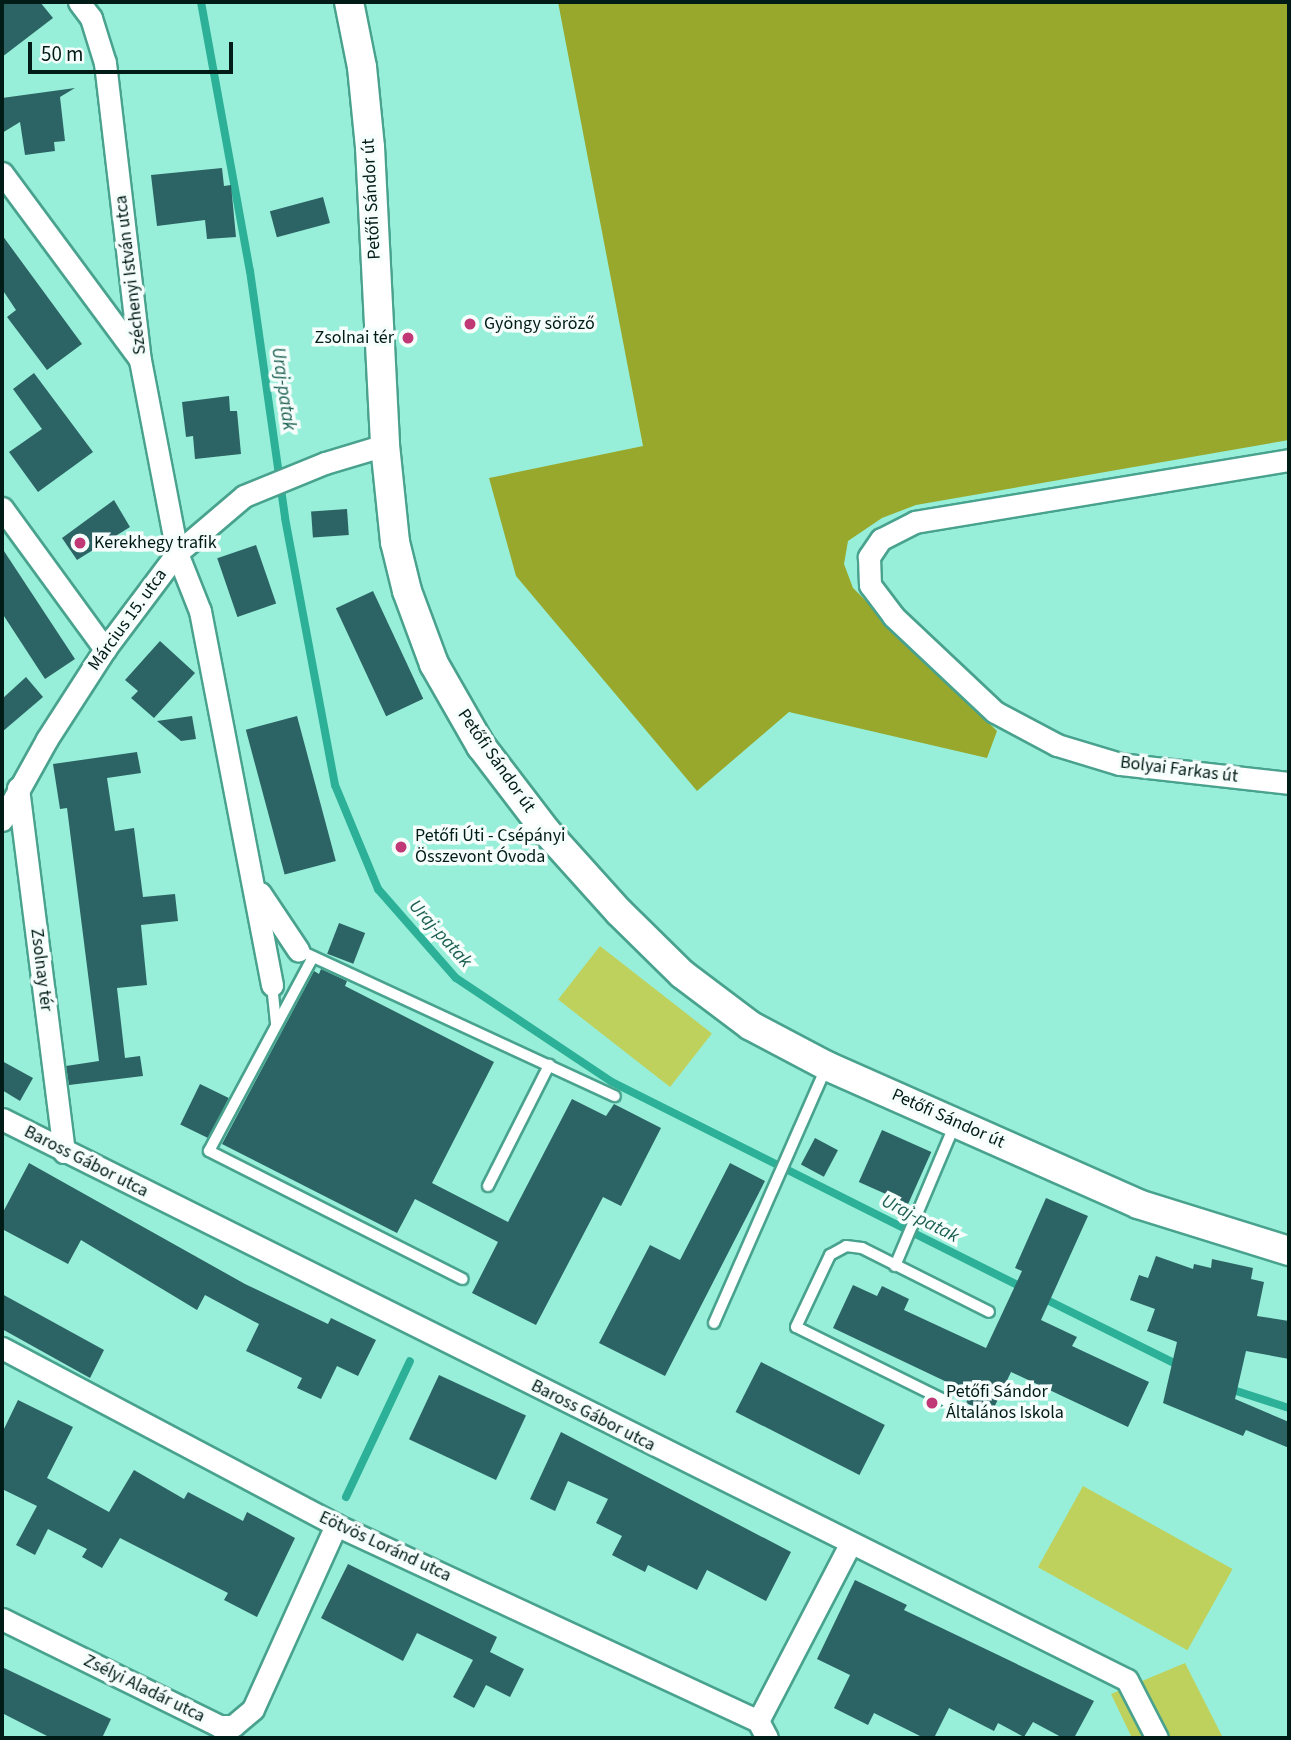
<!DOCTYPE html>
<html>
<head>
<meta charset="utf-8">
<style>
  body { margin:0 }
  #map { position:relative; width:1291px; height:1740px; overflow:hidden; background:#97efd9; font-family:"Source Sans 3",sans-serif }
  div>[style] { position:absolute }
  .green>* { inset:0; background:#bfd15d; transform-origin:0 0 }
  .forest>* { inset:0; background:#98a82c }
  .stream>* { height:8px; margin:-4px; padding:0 4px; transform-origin:4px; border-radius:4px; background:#2cb097 }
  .building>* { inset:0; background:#2c6364; transform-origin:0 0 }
  .roads { filter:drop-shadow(2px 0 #49a28e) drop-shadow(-2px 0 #49a28e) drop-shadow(0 2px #49a28e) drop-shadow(0 -2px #49a28e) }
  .service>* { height:10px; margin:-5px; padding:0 5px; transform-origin:5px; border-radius:5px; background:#fff }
  .minor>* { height:21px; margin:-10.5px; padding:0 10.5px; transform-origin:10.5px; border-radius:10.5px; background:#fff }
  .tertiary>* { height:28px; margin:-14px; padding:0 14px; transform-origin:14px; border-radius:14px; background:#fff }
  .dots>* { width:19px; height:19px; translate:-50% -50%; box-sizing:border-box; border:4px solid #f6fefc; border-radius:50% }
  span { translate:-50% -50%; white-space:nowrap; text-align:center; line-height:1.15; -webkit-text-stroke:7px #f6fefc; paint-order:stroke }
  .street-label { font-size:18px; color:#011b16 }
  .poi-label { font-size:18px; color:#011b16 }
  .left { translate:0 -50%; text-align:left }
  .right { translate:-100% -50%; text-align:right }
  .water-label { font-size:19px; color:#1c5f51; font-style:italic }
  .frame { position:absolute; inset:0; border:4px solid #011b16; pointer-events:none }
  .scale { position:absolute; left:28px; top:42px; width:205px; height:32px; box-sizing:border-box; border:4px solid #011b16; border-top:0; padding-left:9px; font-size:21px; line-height:24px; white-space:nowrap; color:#011b16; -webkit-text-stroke:5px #f6fefc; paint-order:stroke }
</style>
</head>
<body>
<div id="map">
  <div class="green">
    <i style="left:600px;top:946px;width:142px;height:68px;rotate:38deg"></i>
    <i style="left:1083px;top:1486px;width:171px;height:93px;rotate:29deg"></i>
    <i style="clip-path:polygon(1185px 1663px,1223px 1738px,1132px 1738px,1111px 1694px)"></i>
  </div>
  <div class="forest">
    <i style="clip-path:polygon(558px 2px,1289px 2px,1289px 440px,916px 505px,882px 518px,848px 541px,844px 564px,853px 588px,997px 731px,987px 758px,789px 712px,697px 791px,516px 576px,489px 478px,643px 446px)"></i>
  </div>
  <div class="stream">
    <i style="left:201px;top:2px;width:273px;rotate:79.7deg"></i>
    <i style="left:250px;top:271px;width:249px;rotate:81.9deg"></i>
    <i style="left:285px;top:518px;width:272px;rotate:79.4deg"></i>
    <i style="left:335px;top:785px;width:113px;rotate:67.5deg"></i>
    <i style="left:378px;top:889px;width:118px;rotate:48.8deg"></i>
    <i style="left:456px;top:978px;width:187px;rotate:33.7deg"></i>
    <i style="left:612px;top:1082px;width:460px;rotate:26.6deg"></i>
    <i style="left:1041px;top:1297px;width:155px;rotate:26.4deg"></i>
    <i style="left:1227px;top:1388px;width:65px;rotate:17.9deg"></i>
    <i style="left:346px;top:1497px;width:150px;rotate:-64.8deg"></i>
  </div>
  <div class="building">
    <i style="clip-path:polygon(2px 2px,40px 2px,53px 18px,2px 57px)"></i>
    <i style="clip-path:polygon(75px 88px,60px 97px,65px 141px,54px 142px,55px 151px,25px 155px,20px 122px,2px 133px,2px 98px)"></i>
    <i style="clip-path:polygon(222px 168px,224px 186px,231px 185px,236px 237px,207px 239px,205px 220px,157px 226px,151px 175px)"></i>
    <i style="left:323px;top:197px;width:27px;height:55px;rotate:75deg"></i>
    <i style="clip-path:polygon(2px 235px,82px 344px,47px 370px,7px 317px,16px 310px,2px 289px)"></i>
    <i style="clip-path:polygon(34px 373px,93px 452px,38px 492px,9px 452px,42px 429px,13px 389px)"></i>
    <i style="clip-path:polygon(229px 396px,230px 411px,237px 411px,241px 454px,195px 459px,193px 436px,186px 437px,182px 402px)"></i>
    <i style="clip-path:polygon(114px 500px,130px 527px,77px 560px,62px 538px)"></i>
    <i style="left:347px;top:509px;width:26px;height:36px;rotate:86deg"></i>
    <i style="left:256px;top:545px;width:62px;height:41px;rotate:71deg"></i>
    <i style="clip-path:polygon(2px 548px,75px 659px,45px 679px,2px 613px)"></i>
    <i style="left:373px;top:591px;width:119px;height:41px;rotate:65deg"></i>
    <i style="clip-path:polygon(160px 641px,195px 673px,154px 718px,131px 698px,138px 691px,125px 680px)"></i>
    <i style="clip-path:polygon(26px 677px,43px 697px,2px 732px,2px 699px)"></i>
    <i style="clip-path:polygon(192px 716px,196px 739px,181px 741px,157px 721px)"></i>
    <i style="left:297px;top:716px;width:150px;height:53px;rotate:75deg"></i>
    <i style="clip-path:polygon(137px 752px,141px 773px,107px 778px,115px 831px,134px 828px,143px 897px,175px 894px,178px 921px,141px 925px,147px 985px,117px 988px,125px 1058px,140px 1056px,143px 1076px,69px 1085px,66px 1066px,99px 1061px,67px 808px,60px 809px,53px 764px)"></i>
    <i style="left:339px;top:923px;width:28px;height:33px;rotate:21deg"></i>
    <i style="clip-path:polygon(321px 969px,347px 981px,345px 986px,494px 1062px,432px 1183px,508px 1222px,572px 1099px,606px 1116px,614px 1104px,661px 1128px,621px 1206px,603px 1197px,536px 1325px,472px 1293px,498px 1242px,415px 1199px,397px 1233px,222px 1144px,314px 971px,319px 974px)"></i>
    <i style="clip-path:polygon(2px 1061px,33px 1078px,20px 1101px,2px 1090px)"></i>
    <i style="left:200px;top:1084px;width:32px;height:45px;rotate:26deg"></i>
    <i style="left:882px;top:1130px;width:54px;height:57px;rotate:24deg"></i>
    <i style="left:815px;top:1138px;width:26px;height:30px;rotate:28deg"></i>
    <i style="clip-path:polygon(29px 1163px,245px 1284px,328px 1324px,331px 1318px,376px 1340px,358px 1376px,337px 1366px,321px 1399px,297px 1388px,302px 1378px,246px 1351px,259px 1324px,205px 1295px,197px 1310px,81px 1240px,68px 1264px,2px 1229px,2px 1214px)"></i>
    <i style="clip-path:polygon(730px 1163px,765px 1181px,665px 1376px,599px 1343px,650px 1245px,680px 1260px)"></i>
    <i style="clip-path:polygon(1046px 1198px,1088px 1216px,1041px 1320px,1077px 1337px,1072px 1346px,1149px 1382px,1128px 1427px,1011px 1372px,991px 1414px,966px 1403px,970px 1393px,833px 1328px,853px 1285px,877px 1296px,882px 1286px,909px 1299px,904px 1310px,986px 1348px,1022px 1271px,1015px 1268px)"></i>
    <i style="clip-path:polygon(1156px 1256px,1193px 1269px,1194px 1264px,1211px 1268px,1212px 1259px,1253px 1268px,1251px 1279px,1264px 1282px,1257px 1316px,1289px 1321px,1289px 1359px,1246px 1351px,1235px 1399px,1289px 1422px,1289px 1448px,1246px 1430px,1243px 1436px,1163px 1403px,1177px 1342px,1147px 1331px,1155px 1309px,1130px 1300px,1139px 1275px,1148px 1278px)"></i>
    <i style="clip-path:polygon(2px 1294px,104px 1350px,90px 1378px,2px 1329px)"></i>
    <i style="left:761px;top:1362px;width:139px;height:56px;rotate:27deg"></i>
    <i style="left:439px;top:1375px;width:96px;height:71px;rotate:25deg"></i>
    <i style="clip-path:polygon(18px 1400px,73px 1427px,47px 1478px,109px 1512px,134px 1470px,184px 1499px,188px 1492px,243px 1521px,247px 1512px,295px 1538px,257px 1617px,224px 1600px,228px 1593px,120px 1538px,102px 1568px,82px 1557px,87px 1549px,48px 1529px,35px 1555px,16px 1545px,37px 1506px,2px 1489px,2px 1433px)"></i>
    <i style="clip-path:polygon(561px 1432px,791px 1552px,766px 1601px,707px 1570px,697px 1590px,648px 1565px,645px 1572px,612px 1555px,622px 1536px,596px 1523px,608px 1499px,568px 1481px,555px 1511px,530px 1499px)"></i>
    <i style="clip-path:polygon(348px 1564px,497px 1637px,490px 1652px,524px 1669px,510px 1697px,486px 1685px,474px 1708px,453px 1697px,473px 1660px,417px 1633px,403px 1661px,321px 1618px)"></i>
    <i style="clip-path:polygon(855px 1580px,907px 1605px,904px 1610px,1094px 1701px,1074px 1738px,1063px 1738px,1033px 1722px,1024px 1737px,998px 1723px,994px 1731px,949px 1708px,934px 1738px,924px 1738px,874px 1713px,868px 1725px,834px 1708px,850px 1675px,817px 1659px)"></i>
    <i style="clip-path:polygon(2px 1667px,111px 1719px,102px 1738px,51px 1738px,2px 1713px)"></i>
  </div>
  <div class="roads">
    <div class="service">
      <i style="left:307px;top:954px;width:339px;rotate:24.8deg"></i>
      <i style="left:313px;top:957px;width:220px;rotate:118.2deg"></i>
      <i style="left:209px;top:1151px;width:284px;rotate:26.8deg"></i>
      <i style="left:272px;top:985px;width:39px;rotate:84deg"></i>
      <i style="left:488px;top:1186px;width:136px;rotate:-63.2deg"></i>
      <i style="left:895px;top:1266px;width:154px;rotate:-67.1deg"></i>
      <i style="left:714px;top:1323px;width:281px;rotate:-66.3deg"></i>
      <i style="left:946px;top:1401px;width:167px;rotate:-153.7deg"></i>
      <i style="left:796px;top:1327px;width:80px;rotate:-64.7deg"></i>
      <i style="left:830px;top:1255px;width:18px;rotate:-29deg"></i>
      <i style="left:846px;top:1246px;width:16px;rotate:7deg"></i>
      <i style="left:862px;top:1248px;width:142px;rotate:26.7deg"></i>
    </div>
    <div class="minor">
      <i style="left:79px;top:2px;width:20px;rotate:53deg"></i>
      <i style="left:91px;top:18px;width:47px;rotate:72.7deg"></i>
      <i style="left:105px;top:63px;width:299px;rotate:83.3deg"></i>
      <i style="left:140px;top:360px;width:197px;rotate:79.1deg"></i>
      <i style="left:177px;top:553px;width:62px;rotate:68.4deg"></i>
      <i style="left:200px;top:611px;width:381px;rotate:79.1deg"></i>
      <i style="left:2px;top:173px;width:230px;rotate:53.5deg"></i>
      <i style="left:1289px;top:460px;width:379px;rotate:170.6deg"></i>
      <i style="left:915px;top:522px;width:38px;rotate:153deg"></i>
      <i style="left:881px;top:539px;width:22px;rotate:124deg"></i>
      <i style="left:869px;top:557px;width:28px;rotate:88deg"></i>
      <i style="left:870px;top:585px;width:39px;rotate:53deg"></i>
      <i style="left:893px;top:616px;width:140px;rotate:43.3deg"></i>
      <i style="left:995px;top:712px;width:70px;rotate:28deg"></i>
      <i style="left:1057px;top:745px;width:66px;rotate:16.8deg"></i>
      <i style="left:1120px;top:764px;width:170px;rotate:6.4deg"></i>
      <i style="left:2px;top:508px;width:175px;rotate:53.9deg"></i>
      <i style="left:18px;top:788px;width:367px;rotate:82.8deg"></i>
      <i style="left:2px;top:820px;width:93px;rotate:-60.9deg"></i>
      <i style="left:47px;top:739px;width:107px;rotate:-57.2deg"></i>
      <i style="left:105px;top:649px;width:120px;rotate:-53.1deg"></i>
      <i style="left:177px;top:553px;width:88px;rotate:-40.4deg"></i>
      <i style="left:244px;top:496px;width:87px;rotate:-22.2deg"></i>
      <i style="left:325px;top:463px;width:63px;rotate:-16.7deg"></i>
      <i style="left:260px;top:893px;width:69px;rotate:56.3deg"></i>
      <i style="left:2px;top:1119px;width:1257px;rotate:26.5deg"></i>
      <i style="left:1127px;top:1680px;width:65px;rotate:62.7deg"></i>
      <i style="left:2px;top:1348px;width:378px;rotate:27.9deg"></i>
      <i style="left:336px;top:1525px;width:465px;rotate:24.9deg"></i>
      <i style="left:758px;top:1721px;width:19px;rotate:62deg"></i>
      <i style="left:2px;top:1619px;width:242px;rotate:26.2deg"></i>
      <i style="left:219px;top:1726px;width:14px"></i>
      <i style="left:233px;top:1726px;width:26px;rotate:-40deg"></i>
      <i style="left:253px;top:1709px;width:202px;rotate:-65.7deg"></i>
      <i style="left:758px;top:1721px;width:199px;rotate:-62.5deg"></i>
    </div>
    <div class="tertiary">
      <i style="left:349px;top:2px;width:66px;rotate:78.7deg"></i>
      <i style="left:362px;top:67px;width:80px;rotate:84.3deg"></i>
      <i style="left:370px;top:147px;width:298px;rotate:87.1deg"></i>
      <i style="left:385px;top:445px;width:98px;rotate:84.1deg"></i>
      <i style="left:395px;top:542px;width:50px;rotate:76.2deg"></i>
      <i style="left:407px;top:591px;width:78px;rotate:69.7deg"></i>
      <i style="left:434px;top:664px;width:95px;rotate:60.2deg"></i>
      <i style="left:481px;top:746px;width:107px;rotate:52.6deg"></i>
      <i style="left:546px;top:831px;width:109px;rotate:48deg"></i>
      <i style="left:619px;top:912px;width:88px;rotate:44.5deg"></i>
      <i style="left:682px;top:974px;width:86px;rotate:37deg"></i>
      <i style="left:751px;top:1026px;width:86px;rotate:27.8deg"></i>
      <i style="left:827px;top:1066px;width:340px;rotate:23.9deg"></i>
      <i style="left:1138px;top:1204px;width:158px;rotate:17.3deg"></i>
    </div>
  </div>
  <div class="dots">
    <i style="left:470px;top:324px;background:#c03876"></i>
    <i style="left:408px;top:338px;background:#c03876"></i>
    <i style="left:80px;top:543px;background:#c03876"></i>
    <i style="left:401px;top:847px;background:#c03876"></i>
    <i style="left:932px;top:1403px;background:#c03876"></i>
  </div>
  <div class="street-label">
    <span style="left:372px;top:199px;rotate:-93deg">Petőfi Sándor út</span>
    <span style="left:131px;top:275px;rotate:-97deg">Széchenyi István utca</span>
    <span style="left:128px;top:620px;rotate:-54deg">Március 15. utca</span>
    <span style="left:496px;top:761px;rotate:55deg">Petőfi Sándor út</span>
    <span style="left:1179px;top:770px;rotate:7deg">Bolyai Farkas út</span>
    <span style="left:41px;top:970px;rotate:83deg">Zsolnay tér</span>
    <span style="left:948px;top:1119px;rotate:24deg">Petőfi Sándor út</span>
    <span style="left:86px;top:1162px;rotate:27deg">Baross Gábor utca</span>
    <span style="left:593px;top:1416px;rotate:27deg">Baross Gábor utca</span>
    <span style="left:385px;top:1547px;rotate:25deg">Eötvös Loránd utca</span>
    <span style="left:144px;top:1689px;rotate:26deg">Zsélyi Aladár utca</span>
  </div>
  <div class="poi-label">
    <span class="left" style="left:484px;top:324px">Gyöngy söröző</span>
    <span class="right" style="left:394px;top:338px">Zsolnai tér</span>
    <span class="left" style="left:94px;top:543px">Kerekhegy trafik</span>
    <span class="left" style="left:415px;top:847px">Petőfi Úti - Csépányi<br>Összevont Óvoda</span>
    <span class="left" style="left:946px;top:1403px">Petőfi Sándor<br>Általános Iskola</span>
  </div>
  <div class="water-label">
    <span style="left:283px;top:389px;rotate:82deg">Uraj-patak</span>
    <span style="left:440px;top:934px;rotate:48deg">Uraj-patak</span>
    <span style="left:920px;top:1219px;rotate:27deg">Uraj-patak</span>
  </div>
  <div class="frame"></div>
  <div class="scale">50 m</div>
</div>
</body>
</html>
